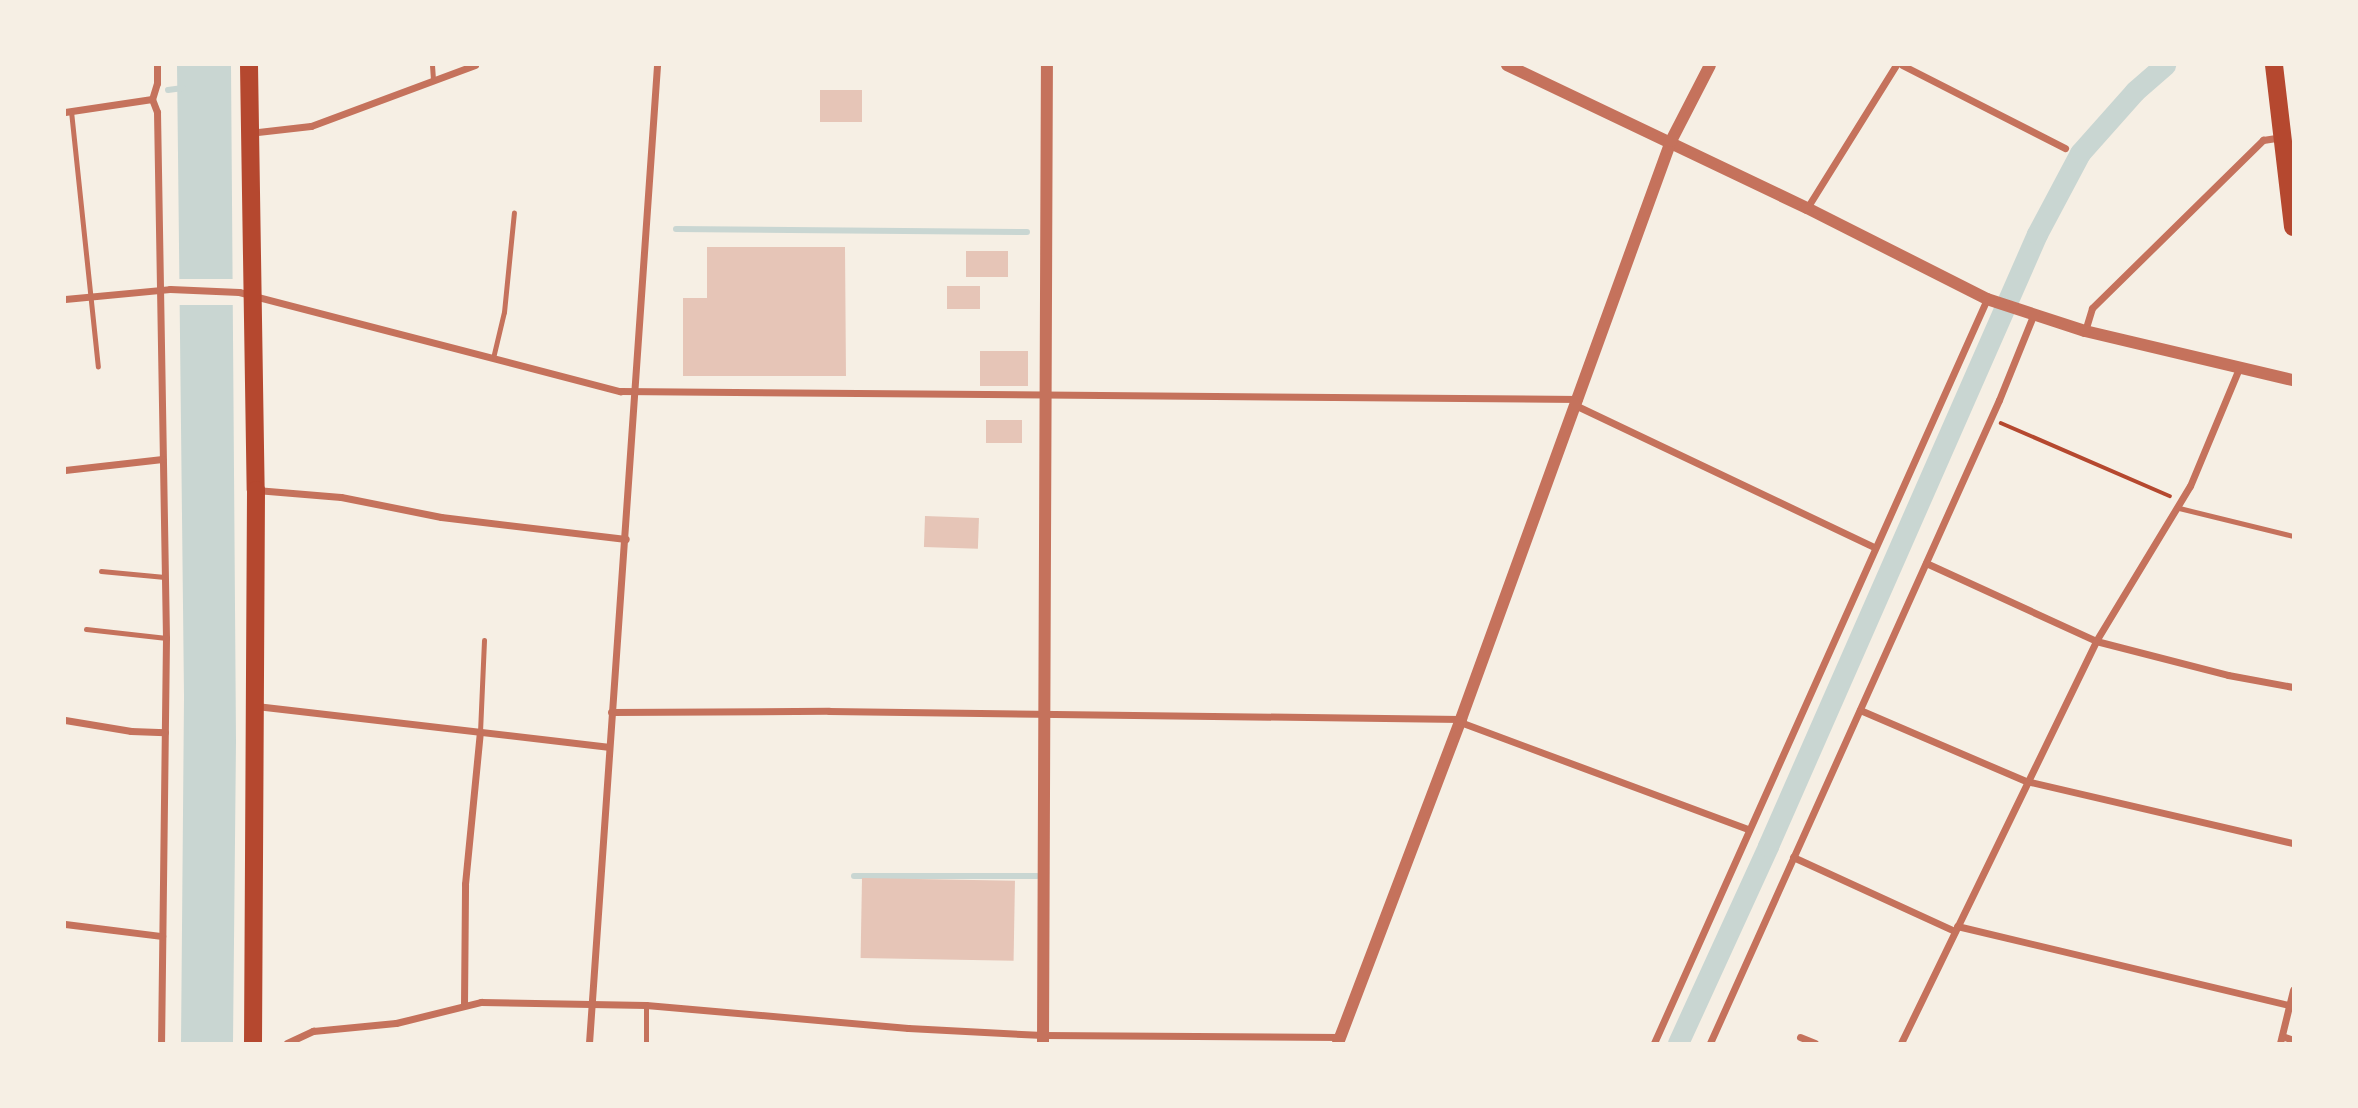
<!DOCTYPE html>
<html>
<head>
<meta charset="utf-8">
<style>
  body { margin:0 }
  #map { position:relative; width:2358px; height:1108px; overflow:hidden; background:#f6efe4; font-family:"Noto Sans",sans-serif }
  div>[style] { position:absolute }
  .water>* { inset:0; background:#c9d6d2 }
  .pier>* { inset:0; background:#f6efe4; transform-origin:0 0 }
  .stream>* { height:6px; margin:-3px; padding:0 3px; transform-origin:3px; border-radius:3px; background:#c9d6d2 }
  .canal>* { height:21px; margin:-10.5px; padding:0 10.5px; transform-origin:10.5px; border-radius:10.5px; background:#c9d6d2 }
  .building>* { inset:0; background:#e6c5b7; transform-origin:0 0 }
  .path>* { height:3.5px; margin:-1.75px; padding:0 1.75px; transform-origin:1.75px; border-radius:1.75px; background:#b5482f }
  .service>* { height:5px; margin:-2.5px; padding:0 2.5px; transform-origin:2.5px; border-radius:2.5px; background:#c5725c }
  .minor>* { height:7px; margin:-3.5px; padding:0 3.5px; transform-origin:3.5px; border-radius:3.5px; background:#c5725c }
  .tertiary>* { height:12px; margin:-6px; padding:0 6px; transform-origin:6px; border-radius:6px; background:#c5725c }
  .primary>* { height:18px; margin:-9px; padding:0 9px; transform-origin:9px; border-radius:9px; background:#b5482f }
  .trunk>* { height:18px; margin:-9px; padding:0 9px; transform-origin:9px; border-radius:9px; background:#b5482f }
  span { translate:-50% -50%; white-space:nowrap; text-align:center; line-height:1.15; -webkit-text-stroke:5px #f6efe4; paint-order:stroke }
  .frame { position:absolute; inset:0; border:66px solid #f6efe4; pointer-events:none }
</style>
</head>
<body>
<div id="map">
  <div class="water">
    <i style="clip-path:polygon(177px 65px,231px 65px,236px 741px,233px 1043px,181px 1043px,184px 697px)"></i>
  </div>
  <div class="pier">
    <i style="left:175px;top:279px;width:61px;height:26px"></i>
  </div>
  <div class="stream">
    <i style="left:168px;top:90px;width:15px;rotate:-8deg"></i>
    <i style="left:676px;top:229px;width:351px;rotate:0.5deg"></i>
    <i style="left:854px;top:876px;width:183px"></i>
  </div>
  <div class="canal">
    <i style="left:1678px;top:1043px;width:217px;rotate:-65.4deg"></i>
    <i style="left:1768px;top:846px;width:669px;rotate:-66.27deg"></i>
    <i style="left:2037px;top:234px;width:92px;rotate:-62deg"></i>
    <i style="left:2080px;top:153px;width:83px;rotate:-48.4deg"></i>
    <i style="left:2135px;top:91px;width:40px;rotate:-41deg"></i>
  </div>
  <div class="building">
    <i style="left:820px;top:90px;width:42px;height:32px"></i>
    <i style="clip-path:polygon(707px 247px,845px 247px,846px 376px,683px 376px,683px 298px,707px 298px)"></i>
    <i style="left:966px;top:251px;width:42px;height:26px"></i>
    <i style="left:947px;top:286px;width:33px;height:23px"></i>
    <i style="left:1028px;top:351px;width:35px;height:48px;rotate:90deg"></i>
    <i style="left:986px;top:420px;width:36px;height:23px"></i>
    <i style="left:925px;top:516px;width:54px;height:31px;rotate:2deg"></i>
    <i style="left:862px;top:878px;width:153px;height:80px;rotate:1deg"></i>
  </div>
  <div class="path">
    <i style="left:2001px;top:423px;width:184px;rotate:23.4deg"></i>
  </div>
  <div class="service">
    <i style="left:432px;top:65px;width:16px;rotate:86deg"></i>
    <i style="left:71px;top:111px;width:257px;rotate:84deg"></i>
    <i style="left:493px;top:358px;width:47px;rotate:-76.6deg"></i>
    <i style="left:504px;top:312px;width:100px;rotate:-84.3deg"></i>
    <i style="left:2179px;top:508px;width:117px;rotate:13.8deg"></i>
    <i style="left:101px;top:571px;width:64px;rotate:5.4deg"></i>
    <i style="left:86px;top:629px;width:81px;rotate:6.4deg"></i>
    <i style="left:480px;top:732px;width:92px;rotate:-87.5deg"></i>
    <i style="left:646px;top:1043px;width:38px;rotate:-90deg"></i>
  </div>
  <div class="minor">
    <i style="left:157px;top:65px;width:18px;rotate:90deg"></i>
    <i style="left:157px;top:83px;width:17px;rotate:107deg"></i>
    <i style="left:152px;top:99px;width:14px;rotate:69deg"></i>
    <i style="left:157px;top:112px;width:526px;rotate:89.02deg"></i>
    <i style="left:166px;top:638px;width:405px;rotate:90.7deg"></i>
    <i style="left:1902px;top:65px;width:183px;rotate:27deg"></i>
    <i style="left:65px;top:112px;width:88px;rotate:-8.5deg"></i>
    <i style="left:250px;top:133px;width:61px;rotate:-6.5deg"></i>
    <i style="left:311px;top:126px;width:175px;rotate:-20.4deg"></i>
    <i style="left:1807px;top:208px;width:168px;rotate:-58.1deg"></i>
    <i style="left:65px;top:299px;width:105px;rotate:-5.4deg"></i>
    <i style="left:170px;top:289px;width:69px;rotate:2.5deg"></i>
    <i style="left:239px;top:292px;width:394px;rotate:14.6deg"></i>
    <i style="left:620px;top:391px;width:959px;rotate:0.48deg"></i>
    <i style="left:2085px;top:331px;width:24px;rotate:-73deg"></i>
    <i style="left:2092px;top:308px;width:240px;rotate:-44.5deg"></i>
    <i style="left:2263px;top:140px;width:18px;rotate:-9deg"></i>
    <i style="left:1577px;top:406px;width:329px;rotate:25.4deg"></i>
    <i style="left:65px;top:470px;width:98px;rotate:-6.5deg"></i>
    <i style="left:256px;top:490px;width:85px;rotate:4.7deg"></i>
    <i style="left:341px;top:497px;width:102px;rotate:11.3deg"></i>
    <i style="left:441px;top:517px;width:186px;rotate:6.8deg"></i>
    <i style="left:1926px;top:563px;width:187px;rotate:24.6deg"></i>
    <i style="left:2096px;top:641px;width:136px;rotate:14.4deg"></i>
    <i style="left:2228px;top:675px;width:66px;rotate:10.5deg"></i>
    <i style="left:256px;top:706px;width:354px;rotate:6.6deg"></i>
    <i style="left:1860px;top:710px;width:181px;rotate:23.2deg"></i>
    <i style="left:2026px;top:781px;width:274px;rotate:13.1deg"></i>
    <i style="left:611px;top:712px;width:218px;rotate:-0.3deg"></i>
    <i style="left:829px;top:711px;width:632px;rotate:0.73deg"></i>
    <i style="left:65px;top:720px;width:67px;rotate:9.5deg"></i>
    <i style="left:131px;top:731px;width:34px;rotate:2deg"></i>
    <i style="left:1460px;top:722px;width:307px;rotate:20.4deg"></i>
    <i style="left:1793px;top:857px;width:178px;rotate:24.6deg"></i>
    <i style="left:65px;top:924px;width:98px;rotate:7.1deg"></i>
    <i style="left:1957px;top:926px;width:341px;rotate:13.4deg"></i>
    <i style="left:464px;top:1005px;width:121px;rotate:-89.5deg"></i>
    <i style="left:465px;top:884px;width:153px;rotate:-84.4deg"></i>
    <i style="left:2282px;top:1036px;width:12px;rotate:20deg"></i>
    <i style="left:1800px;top:1037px;width:16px;rotate:22deg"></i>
    <i style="left:287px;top:1043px;width:29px;rotate:-25deg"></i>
    <i style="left:313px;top:1031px;width:83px;rotate:-5.5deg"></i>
    <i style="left:396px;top:1023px;width:88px;rotate:-13.9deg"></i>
    <i style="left:481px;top:1002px;width:165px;rotate:1deg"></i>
    <i style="left:646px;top:1005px;width:263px;rotate:5deg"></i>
    <i style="left:908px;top:1028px;width:135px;rotate:3deg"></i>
    <i style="left:1043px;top:1035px;width:297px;rotate:0.4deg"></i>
    <i style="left:589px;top:1043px;width:980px;rotate:-86.02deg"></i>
    <i style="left:1654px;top:1043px;width:815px;rotate:-65.89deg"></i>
    <i style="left:1710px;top:1043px;width:705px;rotate:-65.8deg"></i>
    <i style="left:1999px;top:400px;width:91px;rotate:-68deg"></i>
    <i style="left:1901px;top:1043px;width:447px;rotate:-64.1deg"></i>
    <i style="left:2096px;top:641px;width:181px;rotate:-58.8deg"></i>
    <i style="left:2190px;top:486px;width:128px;rotate:-67.4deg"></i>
    <i style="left:2280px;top:1043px;width:55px;rotate:-76.2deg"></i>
  </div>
  <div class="tertiary">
    <i style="left:1507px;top:65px;width:332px;rotate:25.5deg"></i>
    <i style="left:1807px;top:208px;width:202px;rotate:26.8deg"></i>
    <i style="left:1987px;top:299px;width:103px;rotate:18.1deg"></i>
    <i style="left:2085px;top:331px;width:214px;rotate:13.3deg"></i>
    <i style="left:1043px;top:1043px;width:978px;rotate:-89.77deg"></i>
    <i style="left:1338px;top:1043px;width:347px;rotate:-69.2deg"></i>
    <i style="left:1461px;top:719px;width:615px;rotate:-70.03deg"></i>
    <i style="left:1671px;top:141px;width:85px;rotate:-62.8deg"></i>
  </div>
  <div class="primary">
    <i style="left:249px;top:65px;width:425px;rotate:89.1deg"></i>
    <i style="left:256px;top:490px;width:553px;rotate:90.31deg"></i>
  </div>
  <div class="trunk">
    <i style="left:2274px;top:65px;width:163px;rotate:83.3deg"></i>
  </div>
  <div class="frame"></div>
</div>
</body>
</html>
